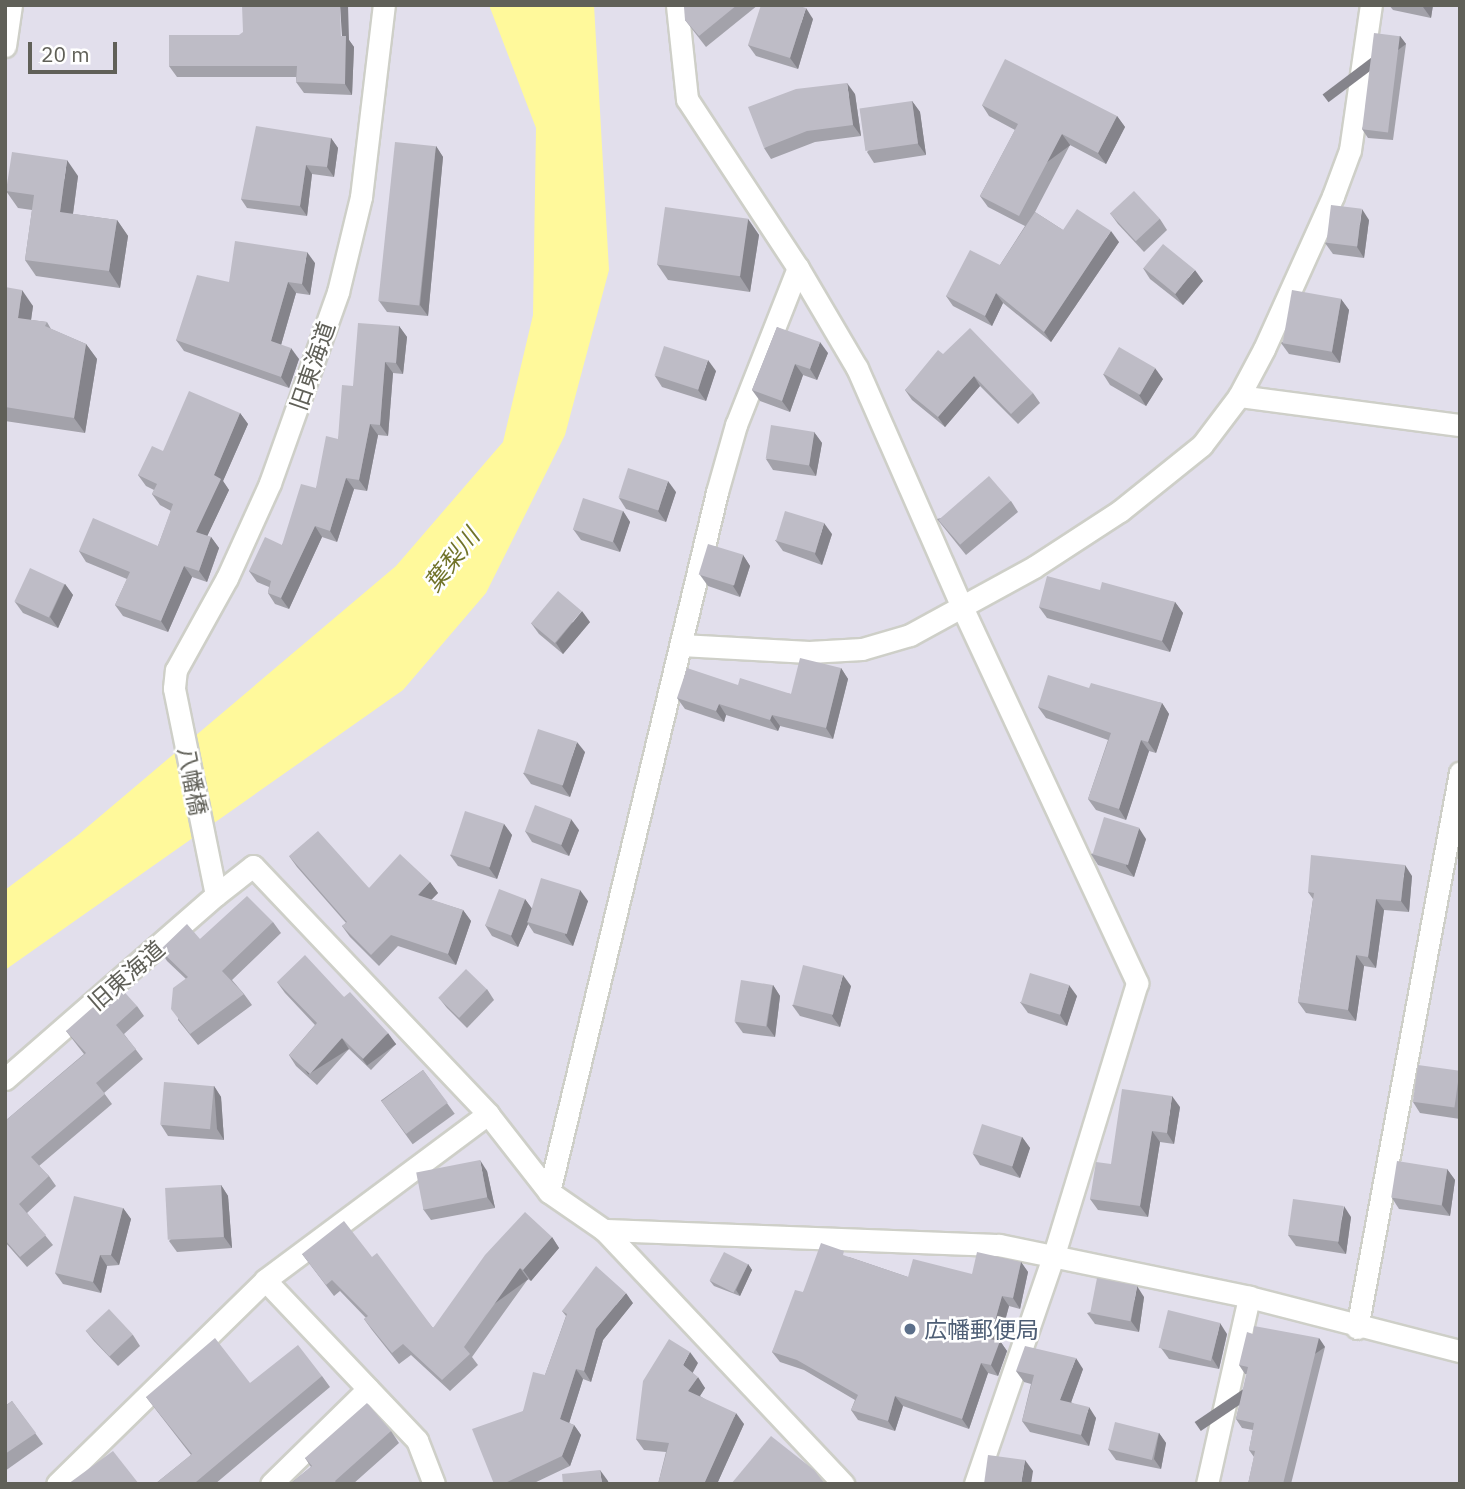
<!DOCTYPE html>
<html>
<head>
<meta charset="utf-8">
<style>
  body { margin:0 }
  #map { position:relative; width:1465px; height:1489px; overflow:hidden; background:#e2dfec; font-family:"IBM Plex Sans","Noto Sans JP",sans-serif }
  div>[style] { position:absolute }
  .water>* { inset:0; background:#fff99b }
  .roads { filter:drop-shadow(2px 0 #cecfc8) drop-shadow(-2px 0 #cecfc8) drop-shadow(0 2px #cecfc8) drop-shadow(0 -2px #cecfc8) }
  .minor>* { height:21px; margin:-10.5px; padding:0 10.5px; transform-origin:10.5px; border-radius:10.5px; background:#fff }
  .secondary>* { height:21px; margin:-10.5px; padding:0 10.5px; transform-origin:10.5px; border-radius:10.5px; background:#fff }
  .wall>* { inset:0; background:#a3a2aa; transform-origin:0 0 }
  .shaded-wall>* { inset:0; background:#85848b; transform-origin:0 0 }
  .building>* { inset:0; background:#bebcc6; transform-origin:0 0 }
  .dots>* { width:19px; height:19px; translate:-50% -50%; box-sizing:border-box; border:4px solid #fff; border-radius:50% }
  span { translate:-50% -50%; white-space:nowrap; text-align:center; line-height:1.15; -webkit-text-stroke:5px #fff; paint-order:stroke }
  .street-label { font-size:23px; color:#606058 }
  .service-label { font-size:23px; color:#4e5e75 }
  .left { translate:0 -50%; text-align:left }
  .water-label { font-size:24px; color:#717329; font-style:italic }
  .frame { position:absolute; inset:0; border:7px solid #606058; pointer-events:none }
  .scale { position:absolute; left:28px; top:42px; width:89px; height:32px; box-sizing:border-box; border:4px solid #606058; border-top:0; padding-left:9px; font-size:21px; line-height:24px; white-space:nowrap; color:#606058; -webkit-text-stroke:5px #fff; paint-order:stroke }
</style>
</head>
<body>
<div id="map">
  <div class="water">
    <i style="clip-path:polygon(489px 5px,594px 5px,609px 270px,565px 435px,486px 593px,403px 690px,5px 970px,5px 890px,78px 835px,396px 566px,503px 442px,533px 315px,536px 128px)"></i>
  </div>
  <div class="roads">
    <div class="minor">
      <i style="left:5px;top:46px;width:41px;rotate:-81.7deg"></i>
      <i style="left:798px;top:268px;width:116px;rotate:59.5deg"></i>
      <i style="left:857px;top:368px;width:261px;rotate:66.3deg"></i>
      <i style="left:962px;top:607px;width:415px;rotate:65deg"></i>
      <i style="left:1137px;top:983px;width:287px;rotate:107deg"></i>
      <i style="left:1053px;top:1257px;width:240px;rotate:109deg"></i>
      <i style="left:1239px;top:396px;width:223px;rotate:7.5deg"></i>
      <i style="left:681px;top:645px;width:128px;rotate:3.1deg"></i>
      <i style="left:809px;top:652px;width:53px;rotate:-3.2deg"></i>
      <i style="left:862px;top:649px;width:50px;rotate:-16.3deg"></i>
      <i style="left:910px;top:635px;width:141px;rotate:-28.7deg"></i>
      <i style="left:1034px;top:567px;width:103px;rotate:-33.1deg"></i>
      <i style="left:1120px;top:511px;width:105px;rotate:-38.8deg"></i>
      <i style="left:1202px;top:445px;width:61px;rotate:-52.9deg"></i>
      <i style="left:1239px;top:396px;width:53px;rotate:-62deg"></i>
      <i style="left:1264px;top:349px;width:168px;rotate:-65.7deg"></i>
      <i style="left:1333px;top:196px;width:49px;rotate:-69.7deg"></i>
      <i style="left:1350px;top:150px;width:147px;rotate:-81.8deg"></i>
      <i style="left:216px;top:895px;width:47px;rotate:-38.1deg"></i>
      <i style="left:253px;top:866px;width:342px;rotate:46.5deg"></i>
      <i style="left:488px;top:1114px;width:99px;rotate:52deg"></i>
      <i style="left:549px;top:1192px;width:67px;rotate:34.6deg"></i>
      <i style="left:604px;top:1230px;width:349px;rotate:46.7deg"></i>
      <i style="left:549px;top:1192px;width:720px;rotate:-76.5deg"></i>
      <i style="left:717px;top:492px;width:70px;rotate:-74.2deg"></i>
      <i style="left:736px;top:425px;width:169px;rotate:-68.5deg"></i>
      <i style="left:798px;top:268px;width:202px;rotate:-123.3deg"></i>
      <i style="left:687px;top:99px;width:95px;rotate:-96.1deg"></i>
      <i style="left:604px;top:1230px;width:395px;rotate:2.2deg"></i>
      <i style="left:999px;top:1245px;width:255px;rotate:11.7deg"></i>
      <i style="left:1249px;top:1297px;width:218px;rotate:14.4deg"></i>
      <i style="left:265px;top:1280px;width:221px;rotate:46.5deg"></i>
      <i style="left:417px;top:1440px;width:47px;rotate:68.9deg"></i>
      <i style="left:1357px;top:1328px;width:565px;rotate:-79.5deg"></i>
      <i style="left:57px;top:1484px;width:291px;rotate:-44.4deg"></i>
      <i style="left:265px;top:1280px;width:278px;rotate:-36.7deg"></i>
      <i style="left:271px;top:1484px;width:136px;rotate:-44.4deg"></i>
      <i style="left:1207px;top:1484px;width:192px;rotate:-77.3deg"></i>
    </div>
    <div class="secondary">
      <i style="left:5px;top:1079px;width:280px;rotate:-41.1deg"></i>
      <i style="left:216px;top:895px;width:211px;rotate:-101.5deg"></i>
      <i style="left:174px;top:688px;width:18px;rotate:-84deg"></i>
      <i style="left:176px;top:670px;width:105px;rotate:-61deg"></i>
      <i style="left:227px;top:578px;width:104px;rotate:-65.6deg"></i>
      <i style="left:270px;top:483px;width:203px;rotate:-70.4deg"></i>
      <i style="left:338px;top:292px;width:98px;rotate:-76.4deg"></i>
      <i style="left:361px;top:197px;width:193px;rotate:-83.2deg"></i>
    </div>
  </div>
  <div class="wall">
    <i style="clip-path:polygon(686px 5px,758px 5px,706px 47px,685px 20px)"></i>
    <i style="clip-path:polygon(1389px 5px,1433px 5px,1431px 18px,1393px 10px)"></i>
    <i style="clip-path:polygon(813px 19px,798px 69px,756px 56px,748px 45px)"></i>
    <i style="clip-path:polygon(1400px 36px,1406px 44px,1393px 140px,1368px 138px,1362px 129px)"></i>
    <i style="clip-path:polygon(349px 40px,354px 47px,352px 95px,304px 93px,296px 82px,296px 77px,177px 77px,169px 66px)"></i>
    <i style="clip-path:polygon(855px 94px,861px 136px,815px 142px,771px 159px,764px 148px)"></i>
    <i style="clip-path:polygon(912px 101px,920px 112px,926px 155px,874px 163px,867px 152px)"></i>
    <i style="clip-path:polygon(982px 105px,1117px 116px,1125px 127px,1106px 164px,1070px 145px,1035px 212px,1063px 230px,1119px 242px,1051px 342px,1003px 303px,992px 326px,953px 306px,946px 296px,1000px 265px,1025px 226px,988px 207px,980px 196px,1015px 130px,989px 116px)"></i>
    <i style="clip-path:polygon(331px 138px,338px 148px,334px 177px,312px 174px,307px 216px,247px 208px,241px 199px)"></i>
    <i style="clip-path:polygon(436px 146px,443px 157px,428px 316px,387px 312px,379px 301px)"></i>
    <i style="clip-path:polygon(78px 176px,73px 214px,117px 220px,128px 236px,120px 288px,36px 276px,25px 260px,32px 210px,18px 208px,6px 191px)"></i>
    <i style="clip-path:polygon(1110px 213px,1160px 219px,1167px 230px,1144px 252px,1118px 224px)"></i>
    <i style="clip-path:polygon(748px 219px,759px 235px,750px 292px,668px 280px,657px 264px)"></i>
    <i style="clip-path:polygon(1369px 220px,1364px 258px,1333px 254px,1325px 243px)"></i>
    <i style="clip-path:polygon(315px 263px,310px 295px,296px 293px,281px 345px,299px 359px,289px 388px,184px 351px,176px 340px,229px 282px)"></i>
    <i style="clip-path:polygon(1143px 268px,1203px 281px,1183px 305px,1150px 279px)"></i>
    <i style="clip-path:polygon(5px 287px,33px 306px,31px 320px,47px 322px,51px 329px,86px 344px,97px 359px,85px 433px,5px 421px)"></i>
    <i style="clip-path:polygon(1341px 299px,1349px 310px,1340px 363px,1289px 354px,1281px 343px)"></i>
    <i style="clip-path:polygon(399px 326px,407px 337px,403px 374px,393px 373px,388px 436px,378px 435px,367px 491px,354px 489px,337px 542px,322px 537px,289px 609px,275px 604px,268px 593px,269px 587px,257px 582px,249px 571px,282px 545px,316px 488px,338px 439px,353px 386px)"></i>
    <i style="clip-path:polygon(777px 327px,828px 353px,817px 380px,803px 375px,790px 412px,760px 401px,752px 390px)"></i>
    <i style="clip-path:polygon(943px 354px,1033px 393px,1040px 403px,1018px 424px,980px 386px,945px 427px,912px 400px,905px 390px)"></i>
    <i style="clip-path:polygon(716px 371px,706px 401px,662px 387px,655px 376px)"></i>
    <i style="clip-path:polygon(1103px 374px,1163px 379px,1146px 406px,1110px 385px)"></i>
    <i style="clip-path:polygon(240px 413px,248px 424px,223px 481px,229px 490px,207px 536px,211px 537px,219px 548px,207px 582px,192px 577px,168px 632px,123px 616px,115px 605px,127px 579px,86px 562px,79px 551px,158px 546px,171px 511px,160px 505px,152px 494px,154px 490px,146px 486px,138px 475px,163px 451px)"></i>
    <i style="clip-path:polygon(814px 432px,822px 443px,816px 476px,773px 470px,766px 459px)"></i>
    <i style="clip-path:polygon(676px 492px,666px 522px,626px 509px,619px 498px)"></i>
    <i style="clip-path:polygon(1011px 501px,1018px 512px,966px 555px,937px 519px)"></i>
    <i style="clip-path:polygon(623px 511px,630px 522px,620px 552px,581px 540px,573px 529px)"></i>
    <i style="clip-path:polygon(832px 534px,822px 565px,783px 551px,775px 540px)"></i>
    <i style="clip-path:polygon(743px 555px,750px 566px,740px 597px,708px 586px,700px 575px)"></i>
    <i style="clip-path:polygon(65px 584px,73px 595px,58px 628px,23px 613px,15px 602px)"></i>
    <i style="clip-path:polygon(1100px 590px,1175px 602px,1183px 613px,1170px 652px,1047px 618px,1039px 607px)"></i>
    <i style="clip-path:polygon(590px 622px,563px 654px,539px 634px,531px 623px)"></i>
    <i style="clip-path:polygon(841px 668px,848px 679px,833px 739px,780px 726px,778px 731px,726px 715px,724px 722px,685px 709px,677px 698px,738px 685px,791px 694px)"></i>
    <i style="clip-path:polygon(1089px 688px,1162px 703px,1169px 714px,1156px 753px,1149px 751px,1126px 820px,1096px 810px,1088px 799px,1108px 740px,1046px 718px,1038px 707px)"></i>
    <i style="clip-path:polygon(585px 752px,570px 797px,531px 784px,523px 773px)"></i>
    <i style="clip-path:polygon(504px 824px,512px 835px,497px 879px,458px 866px,450px 855px)"></i>
    <i style="clip-path:polygon(579px 830px,569px 856px,532px 842px,525px 831px)"></i>
    <i style="clip-path:polygon(1146px 839px,1134px 877px,1098px 865px,1091px 854px)"></i>
    <i style="clip-path:polygon(289px 856px,369px 888px,430px 882px,438px 893px,431px 900px,463px 910px,471px 921px,456px 965px,398px 946px,379px 966px,350px 937px,342px 926px,346px 923px,297px 867px)"></i>
    <i style="clip-path:polygon(1412px 876px,1409px 912px,1384px 910px,1376px 968px,1364px 966px,1356px 1021px,1306px 1013px,1298px 1002px,1313px 899px,1308px 892px)"></i>
    <i style="clip-path:polygon(525px 899px,531px 908px,588px 901px,573px 946px,534px 933px,528px 924px,518px 947px,492px 936px,485px 925px)"></i>
    <i style="clip-path:polygon(273px 922px,281px 933px,232px 980px,244px 994px,252px 1005px,198px 1045px,178px 1020px,186px 979px,167px 961px,160px 950px,200px 939px)"></i>
    <i style="clip-path:polygon(277px 982px,344px 997px,396px 1044px,371px 1070px,349px 1049px,317px 1085px,296px 1066px,289px 1055px,315px 1025px,285px 993px)"></i>
    <i style="clip-path:polygon(773px 985px,780px 996px,775px 1037px,743px 1033px,735px 1022px)"></i>
    <i style="clip-path:polygon(851px 986px,840px 1027px,800px 1016px,792px 1005px)"></i>
    <i style="clip-path:polygon(487px 989px,494px 1000px,467px 1028px,447px 1008px,439px 998px)"></i>
    <i style="clip-path:polygon(1077px 996px,1067px 1026px,1028px 1013px,1020px 1002px)"></i>
    <i style="clip-path:polygon(137px 1006px,144px 1016px,124px 1034px,143px 1059px,104px 1093px,112px 1104px,39px 1166px,49px 1176px,56px 1186px,27px 1213px,53px 1245px,27px 1267px,5px 1242px,5px 1121px,84px 1054px,66px 1031px)"></i>
    <i style="left:423px;top:1070px;width:54px;height:52px;rotate:54deg"></i>
    <i style="clip-path:polygon(1460px 1071px,1460px 1119px,1420px 1113px,1413px 1102px)"></i>
    <i style="clip-path:polygon(214px 1086px,221px 1097px,224px 1140px,168px 1136px,161px 1125px)"></i>
    <i style="clip-path:polygon(1180px 1107px,1174px 1144px,1160px 1142px,1148px 1217px,1098px 1210px,1090px 1199px,1111px 1164px)"></i>
    <i style="clip-path:polygon(1022px 1137px,1030px 1148px,1020px 1178px,980px 1165px,973px 1154px)"></i>
    <i style="clip-path:polygon(1447px 1169px,1455px 1180px,1450px 1216px,1399px 1209px,1392px 1198px)"></i>
    <i style="clip-path:polygon(487px 1171px,495px 1208px,431px 1220px,423px 1209px)"></i>
    <i style="clip-path:polygon(221px 1185px,228px 1196px,232px 1248px,177px 1252px,169px 1241px)"></i>
    <i style="clip-path:polygon(123px 1208px,131px 1219px,119px 1265px,107px 1266px,101px 1293px,63px 1284px,55px 1273px)"></i>
    <i style="clip-path:polygon(1351px 1217px,1346px 1254px,1296px 1246px,1288px 1235px)"></i>
    <i style="clip-path:polygon(552px 1237px,559px 1248px,531px 1281px,528px 1279px,472px 1357px,478px 1365px,450px 1391px,411px 1355px,399px 1364px,372px 1330px,364px 1319px,366px 1318px,340px 1291px,334px 1296px,302px 1254px,372px 1257px,433px 1328px)"></i>
    <i style="clip-path:polygon(849px 1257px,908px 1277px,972px 1274px,1021px 1262px,1028px 1272px,1020px 1309px,1009px 1306px,1000px 1341px,1007px 1351px,998px 1376px,988px 1373px,969px 1429px,903px 1406px,895px 1431px,858px 1420px,851px 1410px,855px 1400px,804px 1370px,780px 1362px,772px 1352px,803px 1292px)"></i>
    <i style="clip-path:polygon(748px 1264px,752px 1270px,740px 1296px,714px 1286px,710px 1281px)"></i>
    <i style="clip-path:polygon(1144px 1297px,1139px 1332px,1095px 1324px,1087px 1313px)"></i>
    <i style="clip-path:polygon(633px 1303px,603px 1340px,591px 1382px,583px 1379px,569px 1423px,574px 1425px,581px 1435px,570px 1466px,532px 1484px,494px 1484px,523px 1411px,545px 1375px,566px 1316px,562px 1311px)"></i>
    <i style="clip-path:polygon(86px 1331px,133px 1335px,140px 1346px,118px 1366px,94px 1341px)"></i>
    <i style="clip-path:polygon(1227px 1334px,1219px 1369px,1169px 1359px,1161px 1348px)"></i>
    <i style="clip-path:polygon(1325px 1347px,1291px 1484px,1248px 1484px,1254px 1457px,1249px 1450px,1253px 1430px,1242px 1428px,1236px 1419px,1247px 1374px,1245px 1374px,1239px 1365px)"></i>
    <i style="clip-path:polygon(698px 1363px,692px 1372px,705px 1388px,700px 1396px,744px 1424px,717px 1484px,658px 1484px,666px 1452px,644px 1450px,636px 1439px)"></i>
    <i style="clip-path:polygon(1083px 1369px,1071px 1402px,1096px 1418px,1089px 1446px,1030px 1432px,1022px 1421px,1031px 1384px,1024px 1382px,1016px 1371px)"></i>
    <i style="clip-path:polygon(322px 1376px,330px 1387px,215px 1484px,155px 1484px,191px 1455px,146px 1397px,250px 1383px)"></i>
    <i style="clip-path:polygon(12px 1401px,43px 1444px,5px 1471px,5px 1406px)"></i>
    <i style="clip-path:polygon(391px 1431px,399px 1443px,353px 1484px,290px 1484px,311px 1467px,305px 1458px)"></i>
    <i style="clip-path:polygon(1159px 1433px,1166px 1443px,1161px 1469px,1116px 1460px,1108px 1449px)"></i>
  </div>
  <div class="shaded-wall">
    <i style="clip-path:polygon(340px 5px,348px 5px,349px 40px,354px 47px,352px 95px,345px 84px)"></i>
    <i style="clip-path:polygon(1424px 5px,1433px 5px,1431px 18px,1423px 7px)"></i>
    <i style="clip-path:polygon(806px 8px,813px 19px,798px 69px,790px 58px)"></i>
    <i style="left:1400px;top:36px;width:10px;height:97px;rotate:53deg"></i>
    <i style="clip-path:polygon(847px 83px,855px 94px,861px 136px,853px 125px)"></i>
    <i style="clip-path:polygon(912px 101px,920px 112px,926px 155px,918px 144px)"></i>
    <i style="clip-path:polygon(1117px 116px,1125px 127px,1106px 164px,1098px 153px)"></i>
    <i style="left:1062px;top:134px;width:14px;height:93px;rotate:54deg"></i>
    <i style="clip-path:polygon(331px 138px,338px 148px,334px 177px,327px 167px)"></i>
    <i style="clip-path:polygon(436px 146px,443px 157px,428px 316px,420px 305px)"></i>
    <i style="clip-path:polygon(67px 160px,78px 176px,71px 228px,60px 212px)"></i>
    <i style="clip-path:polygon(306px 165px,312px 174px,307px 216px,300px 206px)"></i>
    <i style="clip-path:polygon(1362px 209px,1369px 220px,1364px 258px,1357px 247px)"></i>
    <i style="clip-path:polygon(748px 219px,759px 235px,750px 292px,739px 275px)"></i>
    <i style="clip-path:polygon(117px 220px,128px 236px,120px 288px,109px 271px)"></i>
    <i style="clip-path:polygon(1111px 231px,1119px 242px,1051px 342px,1044px 332px)"></i>
    <i style="clip-path:polygon(307px 252px,315px 263px,310px 295px,302px 284px)"></i>
    <i style="clip-path:polygon(1195px 270px,1203px 281px,1183px 305px,1175px 294px)"></i>
    <i style="clip-path:polygon(288px 282px,296px 293px,279px 352px,271px 341px)"></i>
    <i style="clip-path:polygon(22px 290px,33px 306px,29px 334px,18px 318px)"></i>
    <i style="clip-path:polygon(996px 293px,1003px 303px,992px 326px,985px 316px)"></i>
    <i style="clip-path:polygon(1341px 299px,1349px 310px,1340px 363px,1332px 352px)"></i>
    <i style="clip-path:polygon(399px 326px,407px 337px,403px 374px,396px 363px)"></i>
    <i style="clip-path:polygon(820px 342px,828px 353px,817px 380px,810px 369px)"></i>
    <i style="clip-path:polygon(86px 344px,97px 359px,85px 433px,74px 418px)"></i>
    <i style="clip-path:polygon(291px 348px,299px 359px,289px 388px,281px 377px)"></i>
    <i style="clip-path:polygon(708px 360px,716px 371px,706px 401px,698px 390px)"></i>
    <i style="clip-path:polygon(385px 362px,393px 373px,388px 436px,380px 425px)"></i>
    <i style="clip-path:polygon(795px 364px,803px 375px,790px 412px,782px 401px)"></i>
    <i style="clip-path:polygon(1155px 368px,1163px 379px,1146px 406px,1139px 395px)"></i>
    <i style="clip-path:polygon(974px 376px,980px 386px,945px 427px,938px 417px)"></i>
    <i style="clip-path:polygon(240px 413px,248px 424px,223px 481px,229px 490px,204px 543px,196px 532px,214px 475px)"></i>
    <i style="clip-path:polygon(370px 424px,378px 435px,367px 491px,359px 480px)"></i>
    <i style="clip-path:polygon(814px 432px,822px 443px,816px 476px,809px 465px)"></i>
    <i style="clip-path:polygon(346px 478px,354px 489px,337px 542px,330px 531px)"></i>
    <i style="clip-path:polygon(668px 481px,676px 492px,666px 522px,658px 511px)"></i>
    <i style="clip-path:polygon(623px 511px,630px 522px,620px 552px,613px 541px)"></i>
    <i style="clip-path:polygon(824px 523px,832px 534px,822px 565px,815px 554px)"></i>
    <i style="clip-path:polygon(315px 526px,322px 537px,289px 609px,281px 598px)"></i>
    <i style="clip-path:polygon(211px 537px,219px 548px,207px 582px,199px 571px)"></i>
    <i style="clip-path:polygon(743px 555px,750px 566px,740px 597px,733px 586px)"></i>
    <i style="clip-path:polygon(184px 566px,192px 577px,168px 632px,161px 621px)"></i>
    <i style="clip-path:polygon(65px 584px,73px 595px,58px 628px,50px 617px)"></i>
    <i style="clip-path:polygon(1175px 602px,1183px 613px,1170px 652px,1162px 641px)"></i>
    <i style="clip-path:polygon(582px 611px,590px 622px,563px 654px,556px 643px)"></i>
    <i style="clip-path:polygon(841px 668px,848px 679px,833px 739px,826px 728px)"></i>
    <i style="clip-path:polygon(1162px 703px,1169px 714px,1156px 753px,1148px 742px)"></i>
    <i style="clip-path:polygon(719px 704px,726px 715px,724px 722px,716px 711px)"></i>
    <i style="clip-path:polygon(772px 715px,780px 726px,778px 731px,770px 720px)"></i>
    <i style="clip-path:polygon(1141px 740px,1149px 751px,1126px 820px,1119px 809px)"></i>
    <i style="clip-path:polygon(577px 742px,585px 752px,570px 797px,562px 786px)"></i>
    <i style="clip-path:polygon(571px 819px,579px 830px,569px 856px,561px 845px)"></i>
    <i style="clip-path:polygon(504px 824px,512px 835px,497px 879px,489px 868px)"></i>
    <i style="clip-path:polygon(1139px 828px,1146px 839px,1134px 877px,1126px 866px)"></i>
    <i style="clip-path:polygon(1405px 865px,1412px 876px,1409px 912px,1401px 901px)"></i>
    <i style="clip-path:polygon(430px 882px,438px 893px,425px 906px,418px 895px)"></i>
    <i style="clip-path:polygon(580px 890px,588px 901px,573px 946px,565px 935px)"></i>
    <i style="clip-path:polygon(525px 899px,533px 910px,527px 922px,528px 924px,518px 947px,511px 936px)"></i>
    <i style="clip-path:polygon(1376px 899px,1384px 910px,1376px 968px,1368px 957px)"></i>
    <i style="clip-path:polygon(463px 910px,471px 921px,456px 965px,448px 954px)"></i>
    <i style="clip-path:polygon(1356px 955px,1364px 966px,1356px 1021px,1348px 1010px)"></i>
    <i style="clip-path:polygon(843px 975px,851px 986px,840px 1027px,832px 1016px)"></i>
    <i style="clip-path:polygon(773px 985px,780px 996px,775px 1037px,767px 1026px)"></i>
    <i style="clip-path:polygon(1069px 985px,1077px 996px,1067px 1026px,1060px 1015px)"></i>
    <i style="left:388px;top:1033px;width:14px;height:36px;rotate:54deg"></i>
    <i style="left:342px;top:1038px;width:13px;height:48px;rotate:58deg"></i>
    <i style="clip-path:polygon(214px 1086px,221px 1097px,224px 1140px,217px 1129px)"></i>
    <i style="clip-path:polygon(1172px 1096px,1180px 1107px,1174px 1144px,1167px 1133px)"></i>
    <i style="clip-path:polygon(1152px 1131px,1160px 1142px,1148px 1217px,1140px 1206px)"></i>
    <i style="clip-path:polygon(1022px 1137px,1030px 1148px,1020px 1178px,1012px 1167px)"></i>
    <i style="clip-path:polygon(480px 1160px,487px 1171px,495px 1208px,487px 1197px)"></i>
    <i style="clip-path:polygon(1447px 1169px,1455px 1180px,1450px 1216px,1442px 1205px)"></i>
    <i style="clip-path:polygon(221px 1185px,228px 1196px,232px 1248px,224px 1237px)"></i>
    <i style="clip-path:polygon(1344px 1206px,1351px 1217px,1346px 1254px,1338px 1243px)"></i>
    <i style="clip-path:polygon(123px 1208px,131px 1219px,119px 1265px,111px 1255px)"></i>
    <i style="clip-path:polygon(552px 1237px,559px 1248px,531px 1281px,523px 1270px)"></i>
    <i style="clip-path:polygon(100px 1255px,107px 1266px,101px 1293px,93px 1282px)"></i>
    <i style="clip-path:polygon(1021px 1262px,1028px 1272px,1020px 1309px,1013px 1298px)"></i>
    <i style="clip-path:polygon(748px 1264px,752px 1270px,740px 1296px,736px 1290px)"></i>
    <i style="left:520px;top:1268px;width:14px;height:97px;rotate:54deg"></i>
    <i style="clip-path:polygon(1137px 1286px,1144px 1297px,1139px 1332px,1131px 1321px)"></i>
    <i style="clip-path:polygon(626px 1293px,633px 1303px,603px 1340px,591px 1382px,584px 1371px,596px 1329px)"></i>
    <i style="clip-path:polygon(1002px 1296px,1009px 1306px,999px 1342px,1000px 1341px,1007px 1351px,998px 1376px,991px 1365px,990px 1339px)"></i>
    <i style="clip-path:polygon(1220px 1323px,1227px 1334px,1219px 1369px,1212px 1358px)"></i>
    <i style="left:1319px;top:1338px;width:11px;height:150px;rotate:56deg"></i>
    <i style="clip-path:polygon(690px 1352px,698px 1363px,691px 1376px,683px 1365px)"></i>
    <i style="clip-path:polygon(1076px 1358px,1083px 1369px,1068px 1411px,1060px 1400px)"></i>
    <i style="clip-path:polygon(981px 1363px,988px 1373px,969px 1429px,962px 1419px)"></i>
    <i style="clip-path:polygon(576px 1369px,583px 1379px,567px 1430px,560px 1419px)"></i>
    <i style="clip-path:polygon(698px 1377px,705px 1388px,696px 1402px,688px 1391px)"></i>
    <i style="clip-path:polygon(895px 1396px,903px 1406px,895px 1431px,888px 1421px)"></i>
    <i style="clip-path:polygon(1089px 1407px,1096px 1418px,1089px 1446px,1081px 1435px)"></i>
    <i style="clip-path:polygon(736px 1413px,744px 1424px,717px 1484px,704px 1484px)"></i>
    <i style="clip-path:polygon(574px 1425px,581px 1435px,570px 1466px,562px 1456px)"></i>
    <i style="clip-path:polygon(1159px 1433px,1166px 1443px,1161px 1469px,1154px 1459px)"></i>
    <i style="clip-path:polygon(1025px 1460px,1033px 1471px,1031px 1484px,1021px 1484px)"></i>
    <i style="clip-path:polygon(600px 1470px,608px 1481px,609px 1484px,602px 1484px)"></i>
  </div>
  <div class="building">
    <i style="clip-path:polygon(242px 5px,340px 5px,341px 36px,346px 36px,345px 84px,296px 82px,297px 66px,169px 66px,169px 35px,239px 35px,243px 32px)"></i>
    <i style="clip-path:polygon(686px 5px,737px 5px,699px 36px,685px 20px,684px 7px)"></i>
    <i style="clip-path:polygon(761px 5px,796px 5px,806px 8px,790px 58px,748px 45px)"></i>
    <i style="left:1374px;top:33px;width:26px;height:97px;rotate:7deg"></i>
    <i style="clip-path:polygon(1005px 59px,1117px 116px,1098px 153px,1062px 134px,1019px 216px,980px 196px,1018px 124px,982px 105px)"></i>
    <i style="clip-path:polygon(847px 83px,853px 125px,807px 131px,764px 148px,748px 107px,796px 89px)"></i>
    <i style="left:912px;top:101px;width:43px;height:53px;rotate:82deg"></i>
    <i style="clip-path:polygon(256px 126px,331px 138px,327px 167px,306px 165px,300px 206px,241px 199px)"></i>
    <i style="left:395px;top:142px;width:41px;height:160px;rotate:6deg"></i>
    <i style="clip-path:polygon(12px 152px,67px 160px,60px 212px,117px 220px,109px 271px,25px 260px,34px 195px,6px 191px)"></i>
    <i style="left:1134px;top:191px;width:38px;height:33px;rotate:47deg"></i>
    <i style="left:1331px;top:205px;width:31px;height:38px;rotate:7deg"></i>
    <i style="left:665px;top:207px;width:84px;height:58px;rotate:8deg"></i>
    <i style="clip-path:polygon(1077px 209px,1111px 231px,1044px 332px,996px 293px,985px 316px,946px 296px,970px 250px,1000px 265px,1035px 212px,1063px 230px)"></i>
    <i style="clip-path:polygon(235px 241px,307px 252px,302px 284px,288px 282px,271px 341px,291px 348px,281px 377px,176px 340px,197px 275px,229px 282px)"></i>
    <i style="left:1163px;top:244px;width:41px;height:31px;rotate:39deg"></i>
    <i style="clip-path:polygon(5px 287px,22px 290px,18px 318px,47px 322px,45px 326px,86px 344px,74px 418px,5px 407px)"></i>
    <i style="left:1292px;top:290px;width:50px;height:54px;rotate:10deg"></i>
    <i style="clip-path:polygon(358px 323px,399px 326px,396px 363px,385px 362px,380px 425px,370px 424px,359px 480px,346px 478px,330px 531px,315px 526px,281px 598px,268px 593px,271px 581px,249px 571px,265px 537px,282px 545px,301px 484px,316px 488px,326px 436px,338px 439px,342px 385px,353px 386px)"></i>
    <i style="clip-path:polygon(777px 327px,820px 342px,810px 369px,795px 364px,782px 401px,752px 390px)"></i>
    <i style="clip-path:polygon(970px 328px,1033px 393px,1011px 414px,974px 376px,938px 417px,905px 390px,938px 350px,943px 354px)"></i>
    <i style="left:664px;top:346px;width:46px;height:31px;rotate:18deg"></i>
    <i style="left:1119px;top:347px;width:42px;height:31px;rotate:30deg"></i>
    <i style="clip-path:polygon(189px 391px,240px 413px,214px 475px,221px 479px,196px 532px,211px 537px,199px 571px,184px 566px,161px 621px,115px 605px,130px 572px,79px 551px,93px 518px,158px 546px,173px 504px,152px 494px,157px 484px,138px 475px,152px 446px,163px 451px)"></i>
    <i style="left:771px;top:425px;width:44px;height:34px;rotate:9deg"></i>
    <i style="left:628px;top:468px;width:42px;height:31px;rotate:18deg"></i>
    <i style="left:989px;top:476px;width:33px;height:67px;rotate:49deg"></i>
    <i style="left:583px;top:498px;width:42px;height:33px;rotate:18deg"></i>
    <i style="left:785px;top:511px;width:41px;height:31px;rotate:17deg"></i>
    <i style="left:708px;top:544px;width:37px;height:32px;rotate:17deg"></i>
    <i style="left:30px;top:568px;width:38px;height:37px;rotate:25deg"></i>
    <i style="clip-path:polygon(1047px 576px,1100px 590px,1102px 582px,1175px 602px,1162px 641px,1039px 607px)"></i>
    <i style="left:558px;top:591px;width:31px;height:42px;rotate:40deg"></i>
    <i style="clip-path:polygon(800px 658px,841px 668px,826px 728px,772px 715px,770px 720px,719px 704px,716px 711px,677px 698px,687px 668px,738px 685px,740px 678px,791px 694px)"></i>
    <i style="clip-path:polygon(1048px 675px,1089px 688px,1091px 683px,1162px 703px,1148px 742px,1141px 740px,1119px 809px,1088px 799px,1111px 733px,1038px 707px)"></i>
    <i style="left:538px;top:729px;width:41px;height:46px;rotate:18deg"></i>
    <i style="left:535px;top:805px;width:39px;height:28px;rotate:21deg"></i>
    <i style="left:465px;top:811px;width:41px;height:46px;rotate:18deg"></i>
    <i style="left:1104px;top:817px;width:37px;height:39px;rotate:17deg"></i>
    <i style="clip-path:polygon(318px 831px,369px 888px,400px 854px,430px 882px,418px 895px,463px 910px,448px 954px,391px 935px,371px 955px,342px 926px,347px 922px,289px 856px)"></i>
    <i style="clip-path:polygon(1311px 855px,1405px 865px,1401px 901px,1376px 899px,1368px 957px,1356px 955px,1348px 1010px,1298px 1002px,1314px 893px,1308px 892px)"></i>
    <i style="left:541px;top:878px;width:41px;height:46px;rotate:17deg"></i>
    <i style="left:499px;top:889px;width:28px;height:39px;rotate:21deg"></i>
    <i style="clip-path:polygon(247px 896px,273px 922px,222px 971px,244px 994px,190px 1034px,171px 1009px,173px 988px,188px 977px,160px 950px,187px 924px,200px 939px)"></i>
    <i style="clip-path:polygon(305px 955px,344px 997px,350px 992px,388px 1033px,363px 1059px,342px 1038px,310px 1074px,289px 1055px,317px 1023px,277px 982px)"></i>
    <i style="left:803px;top:965px;width:41px;height:41px;rotate:14deg"></i>
    <i style="left:466px;top:969px;width:29px;height:40px;rotate:44deg"></i>
    <i style="left:1030px;top:973px;width:41px;height:31px;rotate:17deg"></i>
    <i style="left:741px;top:980px;width:32px;height:42px;rotate:9deg"></i>
    <i style="clip-path:polygon(118px 985px,137px 1006px,116px 1025px,136px 1049px,96px 1083px,105px 1094px,31px 1157px,49px 1176px,19px 1204px,46px 1235px,20px 1257px,5px 1240px,5px 1121px,86px 1053px,66px 1031px)"></i>
    <i style="left:1418px;top:1065px;width:42px;height:37px;rotate:8deg"></i>
    <i style="left:423px;top:1070px;width:41px;height:52px;rotate:53deg"></i>
    <i style="left:164px;top:1082px;width:50px;height:43px;rotate:5deg"></i>
    <i style="clip-path:polygon(1122px 1089px,1172px 1096px,1167px 1133px,1152px 1131px,1140px 1206px,1090px 1199px,1096px 1162px,1111px 1164px)"></i>
    <i style="left:982px;top:1124px;width:42px;height:31px;rotate:18deg"></i>
    <i style="left:480px;top:1160px;width:38px;height:65px;rotate:79deg"></i>
    <i style="left:1397px;top:1161px;width:51px;height:37px;rotate:9deg"></i>
    <i style="left:221px;top:1185px;width:52px;height:56px;rotate:87deg"></i>
    <i style="clip-path:polygon(74px 1196px,123px 1208px,111px 1255px,100px 1255px,93px 1282px,55px 1273px)"></i>
    <i style="left:1293px;top:1199px;width:51px;height:36px;rotate:8deg"></i>
    <i style="clip-path:polygon(525px 1212px,552px 1237px,523px 1270px,520px 1268px,464px 1347px,470px 1354px,442px 1380px,403px 1344px,392px 1353px,364px 1319px,368px 1316px,332px 1280px,326px 1285px,302px 1254px,344px 1221px,372px 1257px,377px 1253px,433px 1328px,485px 1255px)"></i>
    <i style="clip-path:polygon(821px 1243px,844px 1251px,843px 1255px,908px 1277px,913px 1259px,972px 1274px,977px 1252px,1021px 1262px,1013px 1298px,1002px 1296px,990px 1339px,1000px 1341px,991px 1365px,981px 1363px,962px 1419px,895px 1396px,888px 1421px,851px 1410px,858px 1395px,797px 1360px,772px 1352px,795px 1290px,803px 1292px)"></i>
    <i style="left:724px;top:1252px;width:27px;height:32px;rotate:27deg"></i>
    <i style="clip-path:polygon(596px 1266px,626px 1293px,596px 1329px,584px 1371px,576px 1369px,560px 1419px,574px 1425px,562px 1456px,503px 1484px,494px 1484px,472px 1429px,523px 1411px,533px 1372px,545px 1375px,567px 1314px,562px 1311px)"></i>
    <i style="left:1097px;top:1278px;width:41px;height:36px;rotate:11deg"></i>
    <i style="left:109px;top:1309px;width:35px;height:32px;rotate:47deg"></i>
    <i style="left:1168px;top:1310px;width:54px;height:39px;rotate:14deg"></i>
    <i style="clip-path:polygon(1254px 1326px,1319px 1338px,1283px 1484px,1248px 1484px,1255px 1451px,1249px 1450px,1254px 1423px,1236px 1419px,1248px 1367px,1239px 1365px,1247px 1332px,1253px 1334px)"></i>
    <i style="clip-path:polygon(215px 1338px,250px 1383px,298px 1345px,322px 1376px,196px 1482px,198px 1484px,155px 1484px,192px 1454px,146px 1397px)"></i>
    <i style="clip-path:polygon(669px 1339px,690px 1352px,683px 1365px,698px 1377px,688px 1391px,736px 1413px,704px 1484px,658px 1484px,669px 1443px,636px 1439px,643px 1381px)"></i>
    <i style="clip-path:polygon(1025px 1346px,1076px 1358px,1060px 1400px,1089px 1407px,1081px 1435px,1022px 1421px,1034px 1375px,1016px 1371px)"></i>
    <i style="clip-path:polygon(12px 1401px,36px 1433px,5px 1454px,5px 1406px)"></i>
    <i style="clip-path:polygon(367px 1403px,391px 1431px,335px 1481px,337px 1484px,290px 1484px,312px 1466px,305px 1458px)"></i>
    <i style="left:1115px;top:1422px;width:45px;height:28px;rotate:14deg"></i>
    <i style="clip-path:polygon(771px 1436px,814px 1470px,825px 1484px,731px 1484px)"></i>
    <i style="clip-path:polygon(113px 1451px,139px 1484px,68px 1484px)"></i>
    <i style="clip-path:polygon(988px 1455px,1025px 1460px,1021px 1484px,984px 1484px)"></i>
    <i style="clip-path:polygon(600px 1470px,602px 1484px,563px 1484px,562px 1474px)"></i>
  </div>
  <div class="dots">
    <i style="left:910px;top:1329px;background:#5c6f8a"></i>
  </div>
  <div class="street-label">
    <span style="left:312px;top:366px;rotate:-71deg">旧東海道</span>
    <span style="left:193px;top:781px;rotate:79deg">八幡橋</span>
    <span style="left:126px;top:975px;rotate:-41deg">旧東海道</span>
  </div>
  <div class="service-label">
    <span class="left" style="left:924px;top:1329px">広幡郵便局</span>
  </div>
  <div class="water-label">
    <span style="left:452px;top:560px;rotate:-52deg">葉梨川</span>
  </div>
  <div class="frame"></div>
  <div class="scale">20 m</div>
</div>
</body>
</html>
